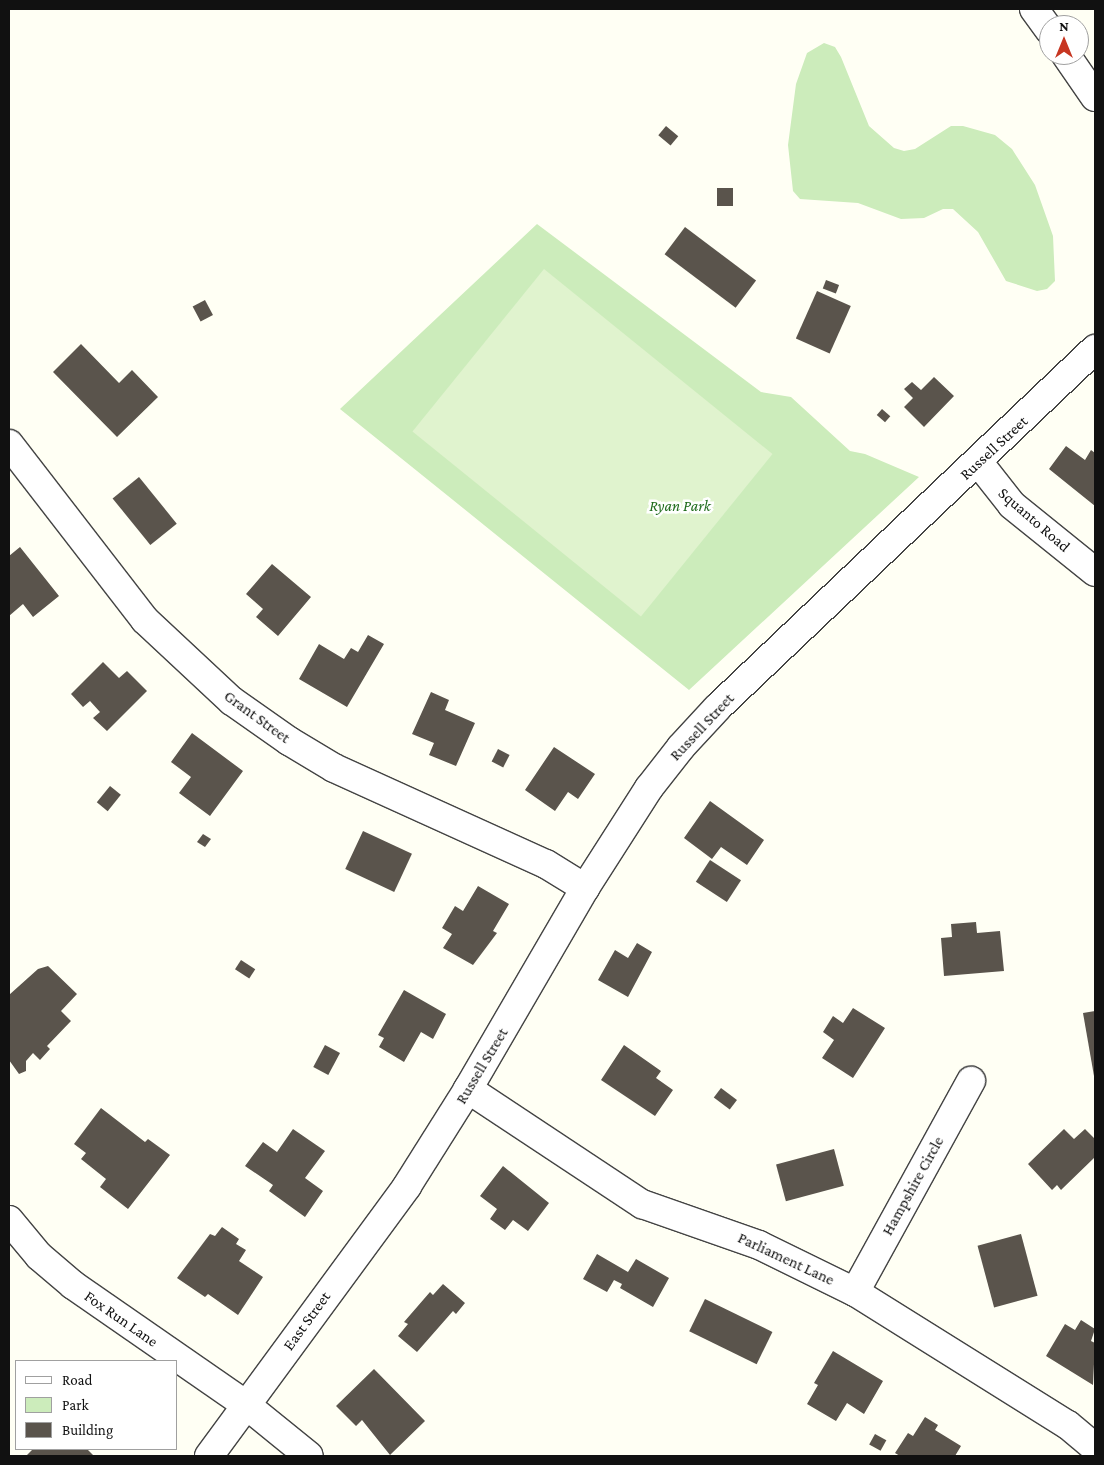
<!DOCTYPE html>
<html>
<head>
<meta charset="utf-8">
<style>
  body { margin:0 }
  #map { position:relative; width:1104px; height:1465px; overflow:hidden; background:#fffff4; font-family:"Crimson Pro",serif }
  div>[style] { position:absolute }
  .green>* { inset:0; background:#ccecbb }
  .pitch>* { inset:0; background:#e0f3ce; transform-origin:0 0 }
  .building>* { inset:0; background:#5a544c; transform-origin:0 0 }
  .roads { filter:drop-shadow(1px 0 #444) drop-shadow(-1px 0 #444) drop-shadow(0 1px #444) drop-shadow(0 -1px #444) }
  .minor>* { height:28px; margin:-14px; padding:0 14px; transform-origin:14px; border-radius:14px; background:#fff }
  span { translate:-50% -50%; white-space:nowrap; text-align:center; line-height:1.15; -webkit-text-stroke:5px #fff; paint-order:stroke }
  .street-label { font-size:16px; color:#111 }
  .park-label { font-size:16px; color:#206c1d; font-style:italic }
  .frame { position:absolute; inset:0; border:10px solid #111; pointer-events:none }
  .legend { position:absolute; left:15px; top:1360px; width:162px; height:90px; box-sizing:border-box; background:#fff; border:1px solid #a0a0a0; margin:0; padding:6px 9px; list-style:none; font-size:15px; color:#111 }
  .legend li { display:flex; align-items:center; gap:10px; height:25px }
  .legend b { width:25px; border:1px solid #a0a0a0 }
  .north { position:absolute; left:1039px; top:15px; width:50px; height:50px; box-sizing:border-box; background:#fff; border:1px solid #a0a0a0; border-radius:50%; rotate:0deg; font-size:14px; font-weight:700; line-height:20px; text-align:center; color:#111 }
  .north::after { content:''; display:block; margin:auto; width:18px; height:22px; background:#c73622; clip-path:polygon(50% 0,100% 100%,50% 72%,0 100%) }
</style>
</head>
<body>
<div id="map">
  <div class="green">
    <i style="clip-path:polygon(824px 43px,835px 47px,841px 57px,869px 126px,894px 148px,904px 151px,915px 149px,951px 126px,963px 126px,995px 135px,1012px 149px,1035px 185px,1053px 236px,1055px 281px,1047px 289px,1037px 291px,1006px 281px,978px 232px,953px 209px,943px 209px,924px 218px,901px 219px,858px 203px,800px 199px,793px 191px,788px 145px,796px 84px,807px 53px)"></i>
    <i style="clip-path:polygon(537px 224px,761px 392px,791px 397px,850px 451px,865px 454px,919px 477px,689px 690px,340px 409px)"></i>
  </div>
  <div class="pitch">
    <i style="left:544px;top:269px;width:294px;height:209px;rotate:39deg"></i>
  </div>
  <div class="building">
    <i style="left:666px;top:126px;width:16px;height:12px;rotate:40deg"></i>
    <i style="left:717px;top:188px;width:16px;height:18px"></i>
    <i style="left:685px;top:227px;width:89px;height:34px;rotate:37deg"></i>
    <i style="left:826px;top:280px;width:14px;height:9px;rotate:21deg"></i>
    <i style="left:817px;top:291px;width:37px;height:52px;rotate:24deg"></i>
    <i style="left:205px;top:300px;width:17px;height:14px;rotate:62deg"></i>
    <i style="clip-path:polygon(81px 344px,119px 383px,132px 370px,158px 397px,117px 437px,53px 372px)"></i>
    <i style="clip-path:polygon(934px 377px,954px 396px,924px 427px,904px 407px,913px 398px,904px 389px,912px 382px,921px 390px)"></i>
    <i style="left:882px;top:409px;width:11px;height:8px;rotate:41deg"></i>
    <i style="clip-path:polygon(1066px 446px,1085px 460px,1091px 450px,1095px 453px,1095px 506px,1049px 469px)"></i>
    <i style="left:139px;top:477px;width:60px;height:34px;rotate:51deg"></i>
    <i style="clip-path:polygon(20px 547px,59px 596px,33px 617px,23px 604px,9px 616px,9px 556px)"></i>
    <i style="clip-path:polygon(272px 564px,311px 597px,278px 636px,256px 617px,263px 609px,246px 594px)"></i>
    <i style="clip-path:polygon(368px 635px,384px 644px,347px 707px,299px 679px,319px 644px,344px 659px,351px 648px,358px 652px)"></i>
    <i style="clip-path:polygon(103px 662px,119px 678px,127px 671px,147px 691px,107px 731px,93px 718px,100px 712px,90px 701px,83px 707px,71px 694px)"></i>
    <i style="clip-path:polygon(431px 692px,449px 700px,445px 710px,475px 723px,456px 766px,429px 755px,434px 743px,412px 734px)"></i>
    <i style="clip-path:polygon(192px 733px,243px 771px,210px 816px,179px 793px,191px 777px,171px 762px)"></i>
    <i style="clip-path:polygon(554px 747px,595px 774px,578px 799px,568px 792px,555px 811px,525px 790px)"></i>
    <i style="left:498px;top:749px;width:13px;height:14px;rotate:27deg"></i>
    <i style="left:110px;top:786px;width:14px;height:21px;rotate:39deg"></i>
    <i style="clip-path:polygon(710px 801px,764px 840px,747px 865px,721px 847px,712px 859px,684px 838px)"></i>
    <i style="left:363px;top:831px;width:54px;height:42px;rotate:25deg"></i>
    <i style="clip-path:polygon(203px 834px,211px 839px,205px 847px,197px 842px)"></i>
    <i style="left:710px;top:860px;width:37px;height:26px;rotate:33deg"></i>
    <i style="clip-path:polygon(478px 886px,509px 904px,493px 931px,497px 933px,473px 965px,443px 948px,452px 934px,442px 928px,455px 906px,463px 911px)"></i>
    <i style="clip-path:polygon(976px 922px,977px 933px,1000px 931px,1004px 971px,944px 976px,941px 938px,952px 937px,951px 924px)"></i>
    <i style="clip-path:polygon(637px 943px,652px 952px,628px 997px,598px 980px,615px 950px,628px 958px)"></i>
    <i style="left:241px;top:960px;width:17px;height:11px;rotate:33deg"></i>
    <i style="clip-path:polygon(48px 966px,77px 994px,61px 1011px,71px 1021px,47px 1046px,50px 1049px,40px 1060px,33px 1053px,26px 1061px,26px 1071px,19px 1074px,9px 1060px,9px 995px,38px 969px)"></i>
    <i style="clip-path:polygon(404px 990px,446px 1014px,433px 1039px,421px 1032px,404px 1062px,379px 1047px,384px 1038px,378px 1035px)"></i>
    <i style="clip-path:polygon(853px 1008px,885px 1028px,853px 1078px,822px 1058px,834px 1040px,823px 1032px,833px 1016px,843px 1023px)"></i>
    <i style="clip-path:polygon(1095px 1011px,1095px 1076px,1094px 1076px,1083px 1013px)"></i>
    <i style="left:325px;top:1045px;width:17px;height:25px;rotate:28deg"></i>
    <i style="clip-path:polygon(624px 1045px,661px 1071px,656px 1078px,673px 1090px,655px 1116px,601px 1080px)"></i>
    <i style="left:721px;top:1088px;width:20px;height:12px;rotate:37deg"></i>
    <i style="clip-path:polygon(101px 1108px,145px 1142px,148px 1139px,170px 1155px,128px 1209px,100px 1187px,106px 1179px,81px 1159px,86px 1153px,74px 1144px)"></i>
    <i style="clip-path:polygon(293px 1129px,325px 1151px,305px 1178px,323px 1191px,305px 1217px,269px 1191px,273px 1185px,245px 1166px,263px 1142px,277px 1152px)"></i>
    <i style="clip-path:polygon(1064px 1129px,1074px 1139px,1085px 1129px,1095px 1139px,1095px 1157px,1061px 1190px,1057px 1185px,1052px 1190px,1028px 1164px)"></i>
    <i style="left:834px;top:1149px;width:38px;height:60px;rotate:75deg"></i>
    <i style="clip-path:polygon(503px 1166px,549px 1203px,528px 1231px,513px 1220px,505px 1230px,490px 1219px,497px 1209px,480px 1196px)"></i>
    <i style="clip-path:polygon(222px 1227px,239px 1239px,236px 1244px,246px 1250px,239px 1261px,263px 1277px,238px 1315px,208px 1294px,205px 1297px,177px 1278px,210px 1234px,215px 1236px)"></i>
    <i style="left:1021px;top:1234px;width:64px;height:45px;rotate:75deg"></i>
    <i style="clip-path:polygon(597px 1254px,628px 1272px,636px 1259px,669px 1278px,653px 1307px,620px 1288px,622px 1284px,614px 1280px,607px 1292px,583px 1279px)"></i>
    <i style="clip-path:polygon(443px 1284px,465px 1303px,456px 1314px,453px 1311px,417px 1352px,398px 1336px,408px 1324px,404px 1322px,430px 1292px,433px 1295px)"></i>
    <i style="left:705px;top:1299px;width:75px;height:36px;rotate:26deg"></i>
    <i style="clip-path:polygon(1081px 1320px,1095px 1329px,1091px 1341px,1095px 1343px,1093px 1385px,1046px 1356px,1065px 1324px,1075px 1330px)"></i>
    <i style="clip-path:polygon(833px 1351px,883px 1381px,864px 1414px,847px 1403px,836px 1421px,807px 1404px,818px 1385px,814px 1383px)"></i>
    <i style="clip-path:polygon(374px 1369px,425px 1421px,390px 1455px,362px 1420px,356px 1426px,336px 1406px)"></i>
    <i style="clip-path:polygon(925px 1417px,938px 1425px,935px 1430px,961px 1446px,955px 1456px,900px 1456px,895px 1453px,908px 1433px,913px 1436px)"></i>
    <i style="left:875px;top:1434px;width:13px;height:12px;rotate:29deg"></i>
    <i style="clip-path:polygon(33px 1449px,87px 1449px,94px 1456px,26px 1456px)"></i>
  </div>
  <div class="roads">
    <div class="minor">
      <i style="left:1034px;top:9px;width:26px;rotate:54deg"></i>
      <i style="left:1066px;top:55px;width:51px;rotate:55.4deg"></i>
      <i style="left:9px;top:444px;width:222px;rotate:52.3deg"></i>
      <i style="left:145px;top:620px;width:119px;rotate:43deg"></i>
      <i style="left:232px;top:701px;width:70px;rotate:35.1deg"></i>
      <i style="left:289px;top:741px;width:52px;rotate:31deg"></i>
      <i style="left:334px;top:768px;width:233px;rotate:24.4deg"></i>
      <i style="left:546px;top:864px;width:46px;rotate:31.6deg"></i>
      <i style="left:979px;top:463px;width:53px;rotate:51.8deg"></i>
      <i style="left:1012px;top:505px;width:107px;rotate:38.9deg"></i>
      <i style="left:468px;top:1089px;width:209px;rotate:33.5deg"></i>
      <i style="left:642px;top:1204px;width:124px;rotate:19.3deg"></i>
      <i style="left:759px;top:1245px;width:107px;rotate:26.1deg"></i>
      <i style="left:855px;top:1292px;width:251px;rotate:32deg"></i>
      <i style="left:1068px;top:1425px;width:35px;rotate:40deg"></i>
      <i style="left:9px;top:1220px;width:47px;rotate:50.2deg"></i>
      <i style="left:39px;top:1256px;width:45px;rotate:40.5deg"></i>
      <i style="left:73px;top:1285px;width:209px;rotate:34.7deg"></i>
      <i style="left:245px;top:1404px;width:82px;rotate:39.1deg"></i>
      <i style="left:855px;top:1292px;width:241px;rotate:-61.2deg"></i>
      <i style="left:209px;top:1456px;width:335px;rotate:-53.7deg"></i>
      <i style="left:407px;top:1186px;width:115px;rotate:-57.8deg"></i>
      <i style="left:468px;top:1089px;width:233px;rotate:-59.8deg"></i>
      <i style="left:585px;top:888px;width:119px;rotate:-57.4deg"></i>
      <i style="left:649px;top:788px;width:52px;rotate:-52deg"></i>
      <i style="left:681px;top:747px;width:54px;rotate:-47.2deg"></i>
      <i style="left:718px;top:707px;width:520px;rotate:-43.52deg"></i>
    </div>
  </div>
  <div class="street-label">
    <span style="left:994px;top:448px;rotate:-43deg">Russell Street</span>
    <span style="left:1034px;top:520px;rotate:41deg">Squanto Road</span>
    <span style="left:257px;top:717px;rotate:36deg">Grant Street</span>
    <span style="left:702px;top:727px;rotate:-47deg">Russell Street</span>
    <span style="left:482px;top:1066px;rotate:-59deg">Russell Street</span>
    <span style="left:913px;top:1186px;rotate:-61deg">Hampshire Circle</span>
    <span style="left:786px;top:1259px;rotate:25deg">Parliament Lane</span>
    <span style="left:121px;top:1319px;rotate:35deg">Fox Run Lane</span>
    <span style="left:307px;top:1321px;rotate:-54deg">East Street</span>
  </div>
  <div class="park-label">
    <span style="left:680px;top:506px">Ryan Park</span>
  </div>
  <div class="frame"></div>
  <ul class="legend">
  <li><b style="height:6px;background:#fff"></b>Road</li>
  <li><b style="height:14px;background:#ccecbb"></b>Park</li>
  <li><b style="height:14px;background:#5a544c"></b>Building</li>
  </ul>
  <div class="north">N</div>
</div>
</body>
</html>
